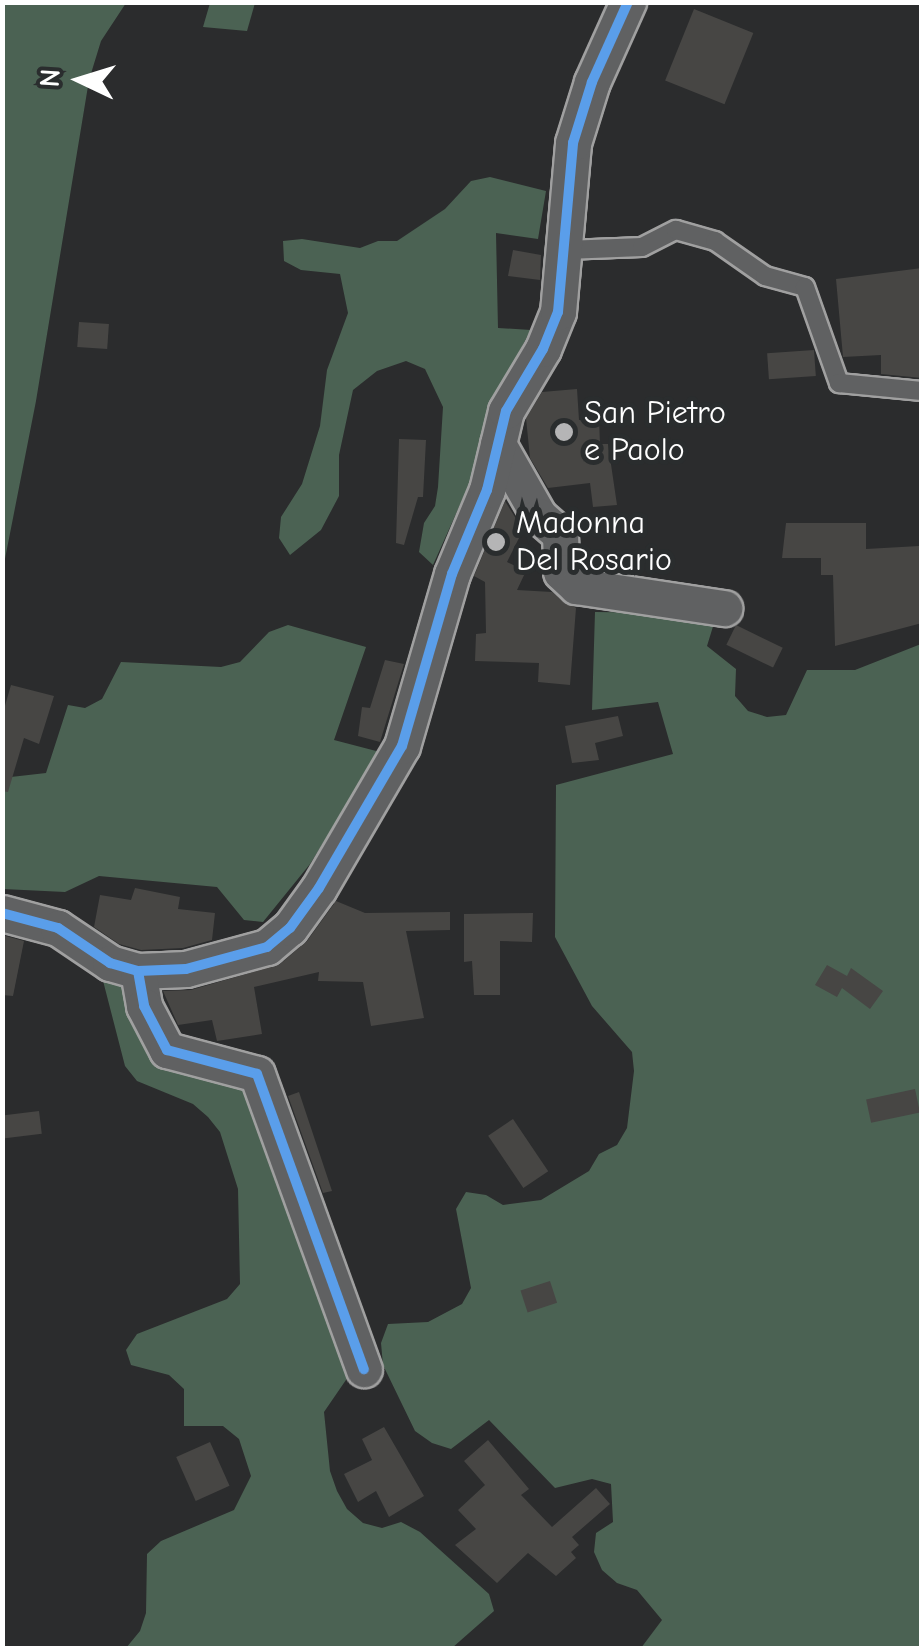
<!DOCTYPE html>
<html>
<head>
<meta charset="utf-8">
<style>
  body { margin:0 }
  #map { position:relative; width:924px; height:1651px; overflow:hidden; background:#2b2c2d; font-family:"Comic Neue",sans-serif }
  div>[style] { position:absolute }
  .green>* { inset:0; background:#4b6253 }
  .building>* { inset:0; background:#474644; transform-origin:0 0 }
  .roads { filter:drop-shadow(2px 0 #a0a0a0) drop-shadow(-2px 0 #a0a0a0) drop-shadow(0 2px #a0a0a0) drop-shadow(0 -2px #a0a0a0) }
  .lane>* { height:18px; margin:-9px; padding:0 9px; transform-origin:9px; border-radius:9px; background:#606162 }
  .street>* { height:35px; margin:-17.5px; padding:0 17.5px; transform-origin:17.5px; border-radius:17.5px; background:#606162 }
  .cycleway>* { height:10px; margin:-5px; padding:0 5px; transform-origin:5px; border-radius:5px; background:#5a9eea }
  .dots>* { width:28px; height:28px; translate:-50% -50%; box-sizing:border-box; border:5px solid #2a2d2e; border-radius:50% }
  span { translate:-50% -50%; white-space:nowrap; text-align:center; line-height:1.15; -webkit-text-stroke:10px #2a2d2e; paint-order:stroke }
  .poi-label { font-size:32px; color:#fff }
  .left { translate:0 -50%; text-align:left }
  .frame { position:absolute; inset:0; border:5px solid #fff; pointer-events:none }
  .north { position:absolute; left:30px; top:30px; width:100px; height:100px; -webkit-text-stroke:8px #2a2d2e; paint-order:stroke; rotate:274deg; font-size:28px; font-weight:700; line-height:40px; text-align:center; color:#fff }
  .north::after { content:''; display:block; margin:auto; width:35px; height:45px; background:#fff; clip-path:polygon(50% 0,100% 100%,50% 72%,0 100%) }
</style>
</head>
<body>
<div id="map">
  <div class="green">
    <i style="clip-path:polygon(3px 2px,126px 3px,101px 41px,89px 80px,36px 401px,3px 569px)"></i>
    <i style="clip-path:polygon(210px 3px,255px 3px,247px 31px,203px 27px)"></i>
    <i style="clip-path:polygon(490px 177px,546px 191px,538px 239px,496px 233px,498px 328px,531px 330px,487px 410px,472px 478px,433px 565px,419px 552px,424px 523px,435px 506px,438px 487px,443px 407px,425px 369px,406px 361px,377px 371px,353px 390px,339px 455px,339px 496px,321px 530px,290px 555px,279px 538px,281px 517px,302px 484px,320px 426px,327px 370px,348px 313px,340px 274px,301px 270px,284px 261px,283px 241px,302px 239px,360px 248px,378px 241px,397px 241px,445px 209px,471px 181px)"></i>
    <i style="clip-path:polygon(595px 612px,684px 613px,715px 620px,707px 646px,736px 669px,735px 696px,748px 711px,767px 717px,786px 715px,807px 670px,855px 670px,921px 644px,921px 1648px,641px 1648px,662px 1620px,637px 1590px,617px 1583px,602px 1570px,594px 1552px,596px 1533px,613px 1522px,611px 1484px,592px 1479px,555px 1488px,489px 1420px,451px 1449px,432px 1443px,415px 1431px,383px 1365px,381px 1343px,388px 1324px,428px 1322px,462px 1304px,471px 1288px,456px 1209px,466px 1192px,486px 1195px,503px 1205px,541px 1200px,589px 1171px,599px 1154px,617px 1145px,627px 1128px,634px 1071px,632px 1052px,592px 1006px,555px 937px,556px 785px,673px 754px,658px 702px,592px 710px)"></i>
    <i style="clip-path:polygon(288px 625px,366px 647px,334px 740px,380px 752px,310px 864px,263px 922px,244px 920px,217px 887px,99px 876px,65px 892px,3px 889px,2px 778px,46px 773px,68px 705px,85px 708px,102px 699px,121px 662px,221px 667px,240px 662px,269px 632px)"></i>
    <i style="clip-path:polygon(101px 973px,125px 985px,136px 1029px,152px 1058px,229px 1075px,250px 1093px,348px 1377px,324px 1412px,330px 1471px,337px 1491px,347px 1509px,363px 1523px,382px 1528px,401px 1522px,420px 1532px,489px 1594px,494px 1611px,452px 1648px,126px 1648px,140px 1631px,146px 1613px,147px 1554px,161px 1541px,234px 1510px,251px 1476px,239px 1439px,223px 1426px,184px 1426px,184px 1389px,169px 1375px,131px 1365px,126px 1350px,137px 1334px,227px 1299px,240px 1284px,238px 1189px,220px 1132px,208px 1117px,193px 1104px,137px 1081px,125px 1066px)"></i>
  </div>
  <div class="building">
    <i style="left:694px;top:9px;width:64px;height:77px;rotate:22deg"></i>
    <i style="clip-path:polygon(513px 250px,541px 255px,540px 280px,508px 276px)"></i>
    <i style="clip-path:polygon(922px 268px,922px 378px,881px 374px,881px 355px,843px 357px,836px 279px)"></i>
    <i style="left:79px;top:322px;width:30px;height:25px;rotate:4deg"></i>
    <i style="left:814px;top:350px;width:26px;height:47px;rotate:86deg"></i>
    <i style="clip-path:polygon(577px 389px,579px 420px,599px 418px,600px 444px,608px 444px,617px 505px,593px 507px,590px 483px,548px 488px,530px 458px,526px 418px,542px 392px)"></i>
    <i style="clip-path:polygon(399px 439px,426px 440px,423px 497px,418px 497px,404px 545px,396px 543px)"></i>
    <i style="clip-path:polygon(505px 501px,523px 530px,507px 562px,526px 571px,517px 590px,552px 592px,576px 608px,570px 685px,538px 682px,539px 663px,475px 661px,476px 634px,486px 633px,485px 582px,474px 576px)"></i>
    <i style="clip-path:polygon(786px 523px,866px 523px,866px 549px,919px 546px,922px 623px,835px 646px,833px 575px,821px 575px,821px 558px,782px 558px)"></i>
    <i style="left:736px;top:625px;width:52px;height:22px;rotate:26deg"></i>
    <i style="clip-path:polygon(385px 660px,404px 664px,380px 742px,358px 736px,362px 707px,370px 708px)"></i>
    <i style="clip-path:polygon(11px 685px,54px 696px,39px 744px,24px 738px,8px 792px,2px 791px,2px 716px)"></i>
    <i style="clip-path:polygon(618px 716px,623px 736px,595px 743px,599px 760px,572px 763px,565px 726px)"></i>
    <i style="clip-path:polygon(135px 888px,180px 897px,178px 909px,215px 913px,212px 940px,183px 948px,141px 950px,119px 944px,94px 927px,100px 895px,131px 900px)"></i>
    <i style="clip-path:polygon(336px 901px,365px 913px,450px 912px,450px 930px,406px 931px,424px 1018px,371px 1026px,363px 982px,318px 981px,319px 972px,254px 987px,262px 1034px,217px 1041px,212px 1020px,178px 1025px,163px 991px,191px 990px,280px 964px,307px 941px)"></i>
    <i style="clip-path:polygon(533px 913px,532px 942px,500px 941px,500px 995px,474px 995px,472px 961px,464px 962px,464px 914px)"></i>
    <i style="clip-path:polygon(2px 935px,24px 941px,13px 996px,2px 995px)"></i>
    <i style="clip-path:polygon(827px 965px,847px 976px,851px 968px,883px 991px,870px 1009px,842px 988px,837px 997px,815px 985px)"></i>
    <i style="left:915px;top:1089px;width:24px;height:50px;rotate:78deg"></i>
    <i style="clip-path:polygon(299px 1092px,332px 1191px,323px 1193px,288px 1096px)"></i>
    <i style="left:39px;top:1111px;width:23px;height:37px;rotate:83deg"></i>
    <i style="left:513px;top:1119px;width:63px;height:30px;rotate:56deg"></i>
    <i style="left:550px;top:1281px;width:23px;height:31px;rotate:72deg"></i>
    <i style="clip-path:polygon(384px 1427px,424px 1496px,389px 1517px,376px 1491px,358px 1502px,344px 1474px,372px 1460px,362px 1439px)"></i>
    <i style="clip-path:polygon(488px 1440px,529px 1489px,521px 1495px,552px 1527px,596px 1488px,610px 1504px,572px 1537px,579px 1545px,571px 1552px,576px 1558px,556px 1576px,528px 1553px,497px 1583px,455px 1545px,476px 1529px,458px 1510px,485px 1485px,464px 1461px)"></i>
    <i style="left:210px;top:1442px;width:48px;height:37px;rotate:66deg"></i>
  </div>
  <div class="roads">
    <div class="lane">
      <i style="left:566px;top:250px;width:76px;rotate:-2.3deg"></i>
      <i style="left:642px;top:247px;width:38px;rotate:-27deg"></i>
      <i style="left:676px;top:230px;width:41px;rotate:15.8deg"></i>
      <i style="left:715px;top:241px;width:61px;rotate:35deg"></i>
      <i style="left:765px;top:276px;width:41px;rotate:15.4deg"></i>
      <i style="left:805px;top:287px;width:102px;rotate:70.5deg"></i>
      <i style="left:839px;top:383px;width:83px;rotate:5.5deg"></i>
    </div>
    <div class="street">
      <i style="left:498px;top:444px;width:83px;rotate:60.3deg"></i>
      <i style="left:539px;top:516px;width:28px;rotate:41deg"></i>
      <i style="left:560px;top:534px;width:38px;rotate:88deg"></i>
      <i style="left:561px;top:572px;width:21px;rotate:43deg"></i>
      <i style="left:576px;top:586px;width:150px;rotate:8.5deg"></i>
      <i style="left:2px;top:913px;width:58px;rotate:15deg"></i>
      <i style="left:58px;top:928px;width:63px;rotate:33.9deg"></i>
      <i style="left:110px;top:963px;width:29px;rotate:16deg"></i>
      <i style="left:138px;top:971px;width:48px;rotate:-2.4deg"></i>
      <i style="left:186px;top:969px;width:84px;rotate:-15.2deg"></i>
      <i style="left:267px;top:947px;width:30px;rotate:-40deg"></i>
      <i style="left:290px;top:928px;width:49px;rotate:-54.1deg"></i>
      <i style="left:319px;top:888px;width:164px;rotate:-59.7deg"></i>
      <i style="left:402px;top:746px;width:179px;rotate:-73.8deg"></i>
      <i style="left:452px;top:574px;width:91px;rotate:-67.4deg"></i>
      <i style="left:487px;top:490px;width:81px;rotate:-76.5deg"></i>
      <i style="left:506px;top:411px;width:72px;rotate:-59.2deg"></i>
      <i style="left:543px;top:349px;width:40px;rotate:-68deg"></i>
      <i style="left:558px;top:312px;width:170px;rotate:-84.9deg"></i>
      <i style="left:573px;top:143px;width:64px;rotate:-72.7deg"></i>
      <i style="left:592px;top:82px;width:88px;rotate:-65.8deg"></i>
      <i style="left:138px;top:971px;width:36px;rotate:80deg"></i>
      <i style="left:144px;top:1006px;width:50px;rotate:62.4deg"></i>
      <i style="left:167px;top:1050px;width:93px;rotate:14.9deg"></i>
      <i style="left:257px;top:1074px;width:314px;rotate:70.1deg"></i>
    </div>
  </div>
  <div class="cycleway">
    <i style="left:2px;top:913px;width:58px;rotate:15deg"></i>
    <i style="left:58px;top:928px;width:63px;rotate:33.9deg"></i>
    <i style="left:110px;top:963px;width:29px;rotate:16deg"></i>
    <i style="left:138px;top:971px;width:48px;rotate:-2.4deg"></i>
    <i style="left:186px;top:969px;width:84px;rotate:-15.2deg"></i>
    <i style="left:267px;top:947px;width:30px;rotate:-40deg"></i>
    <i style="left:290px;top:928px;width:49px;rotate:-54.1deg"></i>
    <i style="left:319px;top:888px;width:164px;rotate:-59.7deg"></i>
    <i style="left:402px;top:746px;width:179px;rotate:-73.8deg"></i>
    <i style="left:452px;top:574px;width:91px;rotate:-67.4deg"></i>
    <i style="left:487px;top:490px;width:81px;rotate:-76.5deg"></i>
    <i style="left:506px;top:411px;width:72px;rotate:-59.2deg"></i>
    <i style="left:543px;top:349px;width:40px;rotate:-68deg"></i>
    <i style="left:558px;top:312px;width:170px;rotate:-84.9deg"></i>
    <i style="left:573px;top:143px;width:64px;rotate:-72.7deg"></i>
    <i style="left:592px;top:82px;width:88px;rotate:-65.8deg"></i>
    <i style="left:138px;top:971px;width:36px;rotate:80deg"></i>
    <i style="left:144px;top:1006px;width:50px;rotate:62.4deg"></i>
    <i style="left:167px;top:1050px;width:93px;rotate:14.9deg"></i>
    <i style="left:257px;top:1074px;width:314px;rotate:70.1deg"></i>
  </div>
  <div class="dots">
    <i style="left:564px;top:432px;background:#b5b5b6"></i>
    <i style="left:496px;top:542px;background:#b5b5b6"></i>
  </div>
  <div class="poi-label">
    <span class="left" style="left:584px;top:432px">San Pietro<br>e Paolo</span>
    <span class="left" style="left:516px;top:542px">Madonna<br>Del Rosario</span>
  </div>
  <div class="frame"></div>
  <div class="north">N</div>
</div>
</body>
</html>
